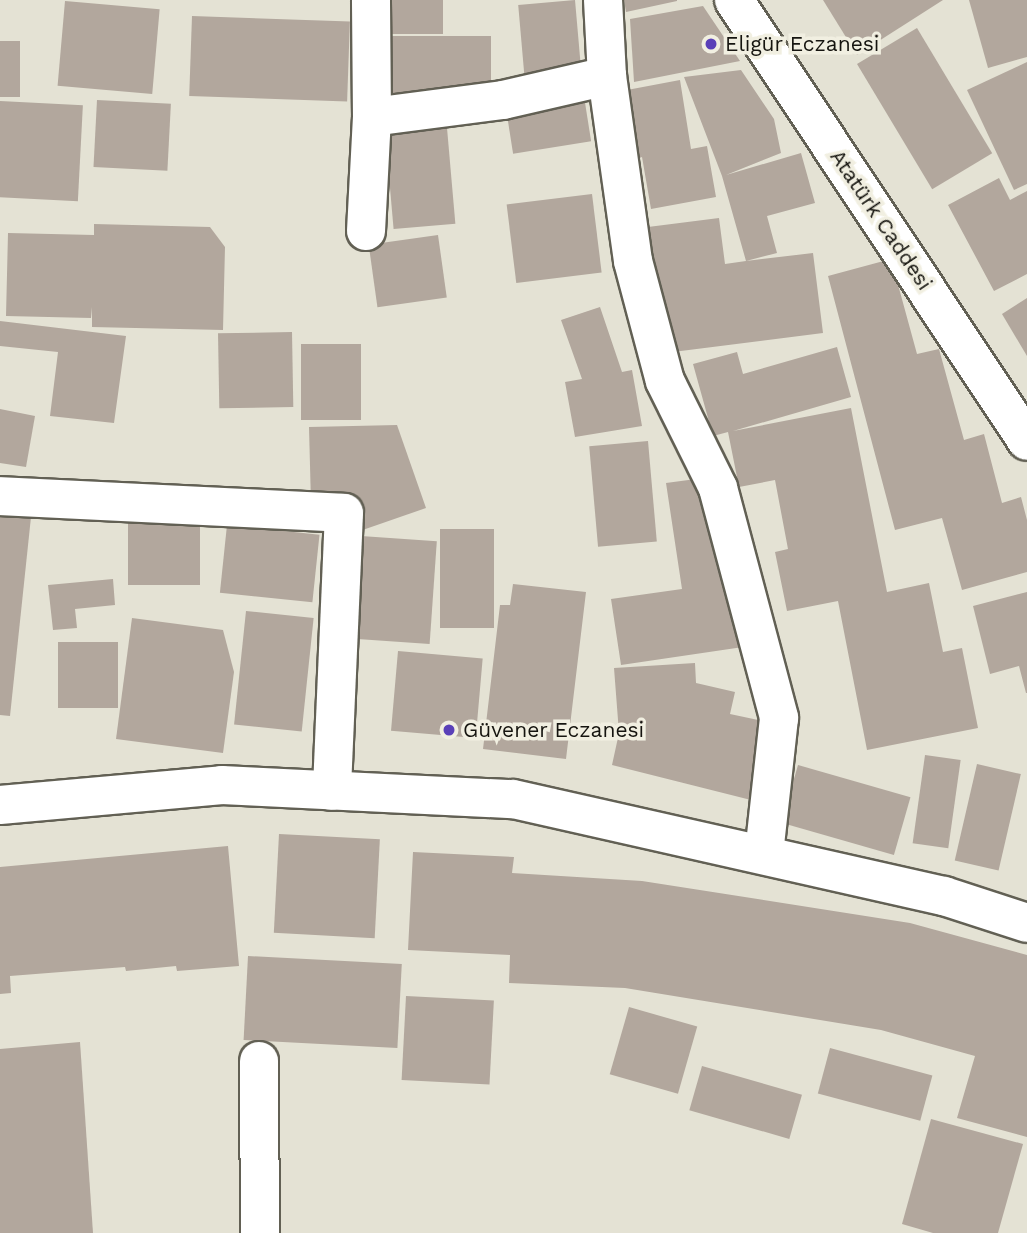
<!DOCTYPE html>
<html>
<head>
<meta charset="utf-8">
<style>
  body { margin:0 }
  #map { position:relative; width:1027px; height:1233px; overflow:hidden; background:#e4e2d4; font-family:"Work Sans",sans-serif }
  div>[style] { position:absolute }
  .building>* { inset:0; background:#b2a79d; transform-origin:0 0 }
  .roads { filter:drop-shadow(2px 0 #626054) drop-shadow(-2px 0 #626054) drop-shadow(0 2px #626054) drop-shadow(0 -2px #626054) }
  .minor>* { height:38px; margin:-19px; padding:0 19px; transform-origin:19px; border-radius:19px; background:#fff }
  .dots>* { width:19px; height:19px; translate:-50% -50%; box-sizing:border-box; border:4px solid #f1efe1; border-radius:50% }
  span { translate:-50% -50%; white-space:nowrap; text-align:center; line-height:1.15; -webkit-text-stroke:7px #f1efe1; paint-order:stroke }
  .poi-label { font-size:21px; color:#15140f }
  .left { translate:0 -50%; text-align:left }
  .street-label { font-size:21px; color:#15140f }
</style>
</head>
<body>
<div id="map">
  <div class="building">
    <i style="left:377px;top:0;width:66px;height:34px"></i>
    <i style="left:575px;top:0;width:75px;height:57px;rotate:85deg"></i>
    <i style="clip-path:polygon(624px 0,677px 0,677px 1px,626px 12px)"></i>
    <i style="clip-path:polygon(823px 0,943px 0,857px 55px)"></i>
    <i style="clip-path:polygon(969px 0,1027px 0,1027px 57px,988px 68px)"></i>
    <i style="left:65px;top:1px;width:95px;height:85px;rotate:5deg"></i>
    <i style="clip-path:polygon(703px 6px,740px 61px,634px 82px,630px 19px)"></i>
    <i style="left:192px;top:16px;width:158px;height:80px;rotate:2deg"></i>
    <i style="left:917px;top:28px;width:146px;height:70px;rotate:59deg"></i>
    <i style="left:387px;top:36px;width:104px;height:63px"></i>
    <i style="left:0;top:41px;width:20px;height:56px"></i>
    <i style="clip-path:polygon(1027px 62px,1027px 184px,1014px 190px,967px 90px)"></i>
    <i style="clip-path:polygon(741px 70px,774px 119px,781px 153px,726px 175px,801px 153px,815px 203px,767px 216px,777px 253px,746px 261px,813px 253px,823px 333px,665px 353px,648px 227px,719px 218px,725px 264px,746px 261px,722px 176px,684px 77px)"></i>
    <i style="clip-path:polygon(680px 80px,691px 149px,707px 146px,716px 197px,651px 209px,642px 157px,637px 159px,627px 90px)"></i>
    <i style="left:583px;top:90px;width:52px;height:79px;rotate:81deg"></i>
    <i style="left:97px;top:100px;width:74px;height:67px;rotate:3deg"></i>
    <i style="left:0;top:101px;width:83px;height:96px;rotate:3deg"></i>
    <i style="left:447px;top:128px;width:96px;height:62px;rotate:85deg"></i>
    <i style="clip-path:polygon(999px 178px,1010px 200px,1027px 191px,1027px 274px,994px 291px,948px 205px)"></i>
    <i style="left:592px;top:194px;width:79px;height:86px;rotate:83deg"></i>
    <i style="clip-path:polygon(94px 224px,210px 227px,225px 247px,223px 330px,92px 327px,92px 307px,91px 318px,6px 316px,8px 233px,94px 235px)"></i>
    <i style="left:438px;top:235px;width:63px;height:70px;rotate:82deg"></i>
    <i style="clip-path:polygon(891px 259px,917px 354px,939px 349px,964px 440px,984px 434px,1002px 503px,1021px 497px,1027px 520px,1027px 572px,962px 590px,942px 518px,895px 530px,828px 276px)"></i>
    <i style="clip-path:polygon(1027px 298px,1027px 356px,1002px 314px)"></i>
    <i style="clip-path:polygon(600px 307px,622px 372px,632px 370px,642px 426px,575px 437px,565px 382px,582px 379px,561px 320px)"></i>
    <i style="clip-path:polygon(0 321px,126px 336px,114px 423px,50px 416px,58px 352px,0 346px)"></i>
    <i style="left:292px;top:332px;width:75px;height:74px;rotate:89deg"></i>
    <i style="left:301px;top:344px;width:60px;height:76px"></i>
    <i style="clip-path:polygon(837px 347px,851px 397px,733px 431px,851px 408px,887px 592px,929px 583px,943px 652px,962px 648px,978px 728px,867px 750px,838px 601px,787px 611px,775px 552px,788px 549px,775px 480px,739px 487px,728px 432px,713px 436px,693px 364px,737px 352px,743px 374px)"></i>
    <i style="clip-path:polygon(0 409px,35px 416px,26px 467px,0 463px)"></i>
    <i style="clip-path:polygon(397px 425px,426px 508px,354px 533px,311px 504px,309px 427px)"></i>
    <i style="left:648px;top:441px;width:101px;height:59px;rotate:85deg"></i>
    <i style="clip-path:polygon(696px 479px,743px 647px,621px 665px,611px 599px,682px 589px,666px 483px)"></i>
    <i style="left:128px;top:513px;width:72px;height:72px"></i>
    <i style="clip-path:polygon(0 514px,31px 517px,10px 716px,0 715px)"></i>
    <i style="left:227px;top:525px;width:93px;height:68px;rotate:6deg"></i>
    <i style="left:440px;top:529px;width:54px;height:99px"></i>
    <i style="left:361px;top:536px;width:76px;height:103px;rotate:4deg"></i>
    <i style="clip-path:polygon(113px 579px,115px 605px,75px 609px,77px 628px,53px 630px,48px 585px)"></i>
    <i style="clip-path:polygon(513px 584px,586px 592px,566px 759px,483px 749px,500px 605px,510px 605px)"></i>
    <i style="clip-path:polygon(1027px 592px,1027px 693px,1026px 693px,1019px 666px,990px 674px,973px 606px)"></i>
    <i style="left:246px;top:611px;width:68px;height:114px;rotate:6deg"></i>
    <i style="clip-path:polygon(132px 618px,223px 630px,234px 672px,223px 753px,116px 739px)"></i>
    <i style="left:58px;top:642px;width:60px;height:66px"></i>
    <i style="left:398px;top:651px;width:85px;height:80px;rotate:5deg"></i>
    <i style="clip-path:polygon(695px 663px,696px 683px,735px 692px,730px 714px,767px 722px,751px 800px,612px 765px,619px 733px,614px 668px)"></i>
    <i style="left:925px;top:755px;width:36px;height:89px;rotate:8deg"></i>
    <i style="left:977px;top:764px;width:45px;height:99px;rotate:13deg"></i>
    <i style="left:798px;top:765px;width:117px;height:60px;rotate:16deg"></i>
    <i style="left:279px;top:834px;width:101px;height:99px;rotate:3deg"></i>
    <i style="clip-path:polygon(228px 846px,239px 966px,177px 971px,176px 966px,126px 971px,125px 967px,10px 976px,11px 993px,0 994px,0 867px)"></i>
    <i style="clip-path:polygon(413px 852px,514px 857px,512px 873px,642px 881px,910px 923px,1027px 955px,1027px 1137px,957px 1118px,975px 1056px,881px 1030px,625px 988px,509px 983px,510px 955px,408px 950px)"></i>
    <i style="left:248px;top:956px;width:154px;height:84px;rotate:3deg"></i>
    <i style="left:406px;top:996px;width:88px;height:84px;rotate:3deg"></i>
    <i style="left:629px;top:1007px;width:71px;height:70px;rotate:16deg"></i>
    <i style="clip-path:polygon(80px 1042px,93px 1233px,0 1233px,0 1049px)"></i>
    <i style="left:830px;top:1048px;width:106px;height:47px;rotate:15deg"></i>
    <i style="left:702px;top:1066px;width:104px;height:46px;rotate:16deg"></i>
    <i style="clip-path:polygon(931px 1119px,1023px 1144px,998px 1233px,933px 1233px,902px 1224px)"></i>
  </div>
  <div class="roads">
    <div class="minor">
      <i style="left:603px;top:0;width:76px;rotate:87deg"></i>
      <i style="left:607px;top:76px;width:187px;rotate:82deg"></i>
      <i style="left:633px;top:261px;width:124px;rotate:75.1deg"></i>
      <i style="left:665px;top:381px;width:119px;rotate:63.6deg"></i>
      <i style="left:718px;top:488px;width:238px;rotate:75.1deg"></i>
      <i style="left:779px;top:718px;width:137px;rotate:96.3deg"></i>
      <i style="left:734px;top:0;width:529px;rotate:56.4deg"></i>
      <i style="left:372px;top:117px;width:132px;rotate:-7.4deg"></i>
      <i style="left:503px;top:100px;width:107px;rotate:-13deg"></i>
      <i style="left:366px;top:231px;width:114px;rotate:-87deg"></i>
      <i style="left:372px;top:117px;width:117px;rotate:-90.5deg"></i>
      <i style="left:0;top:496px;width:344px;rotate:2.8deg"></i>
      <i style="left:344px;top:513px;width:278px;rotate:92.5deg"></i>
      <i style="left:0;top:805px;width:223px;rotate:-5.1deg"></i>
      <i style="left:222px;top:785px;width:291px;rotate:2.8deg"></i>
      <i style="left:513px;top:799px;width:442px;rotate:12.7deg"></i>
      <i style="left:944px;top:896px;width:87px;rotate:18deg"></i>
      <i style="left:259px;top:1061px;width:172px;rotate:89.7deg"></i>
    </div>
  </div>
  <div class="dots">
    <i style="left:711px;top:44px;background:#5a40b8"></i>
    <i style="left:449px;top:730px;background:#5a40b8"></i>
  </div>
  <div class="poi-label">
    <span class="left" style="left:725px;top:44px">Eligür Eczanesi</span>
    <span class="left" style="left:463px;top:730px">Güvener Eczanesi</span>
  </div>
  <div class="street-label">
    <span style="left:881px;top:220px;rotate:56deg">Atatürk Caddesi</span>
  </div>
</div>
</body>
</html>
